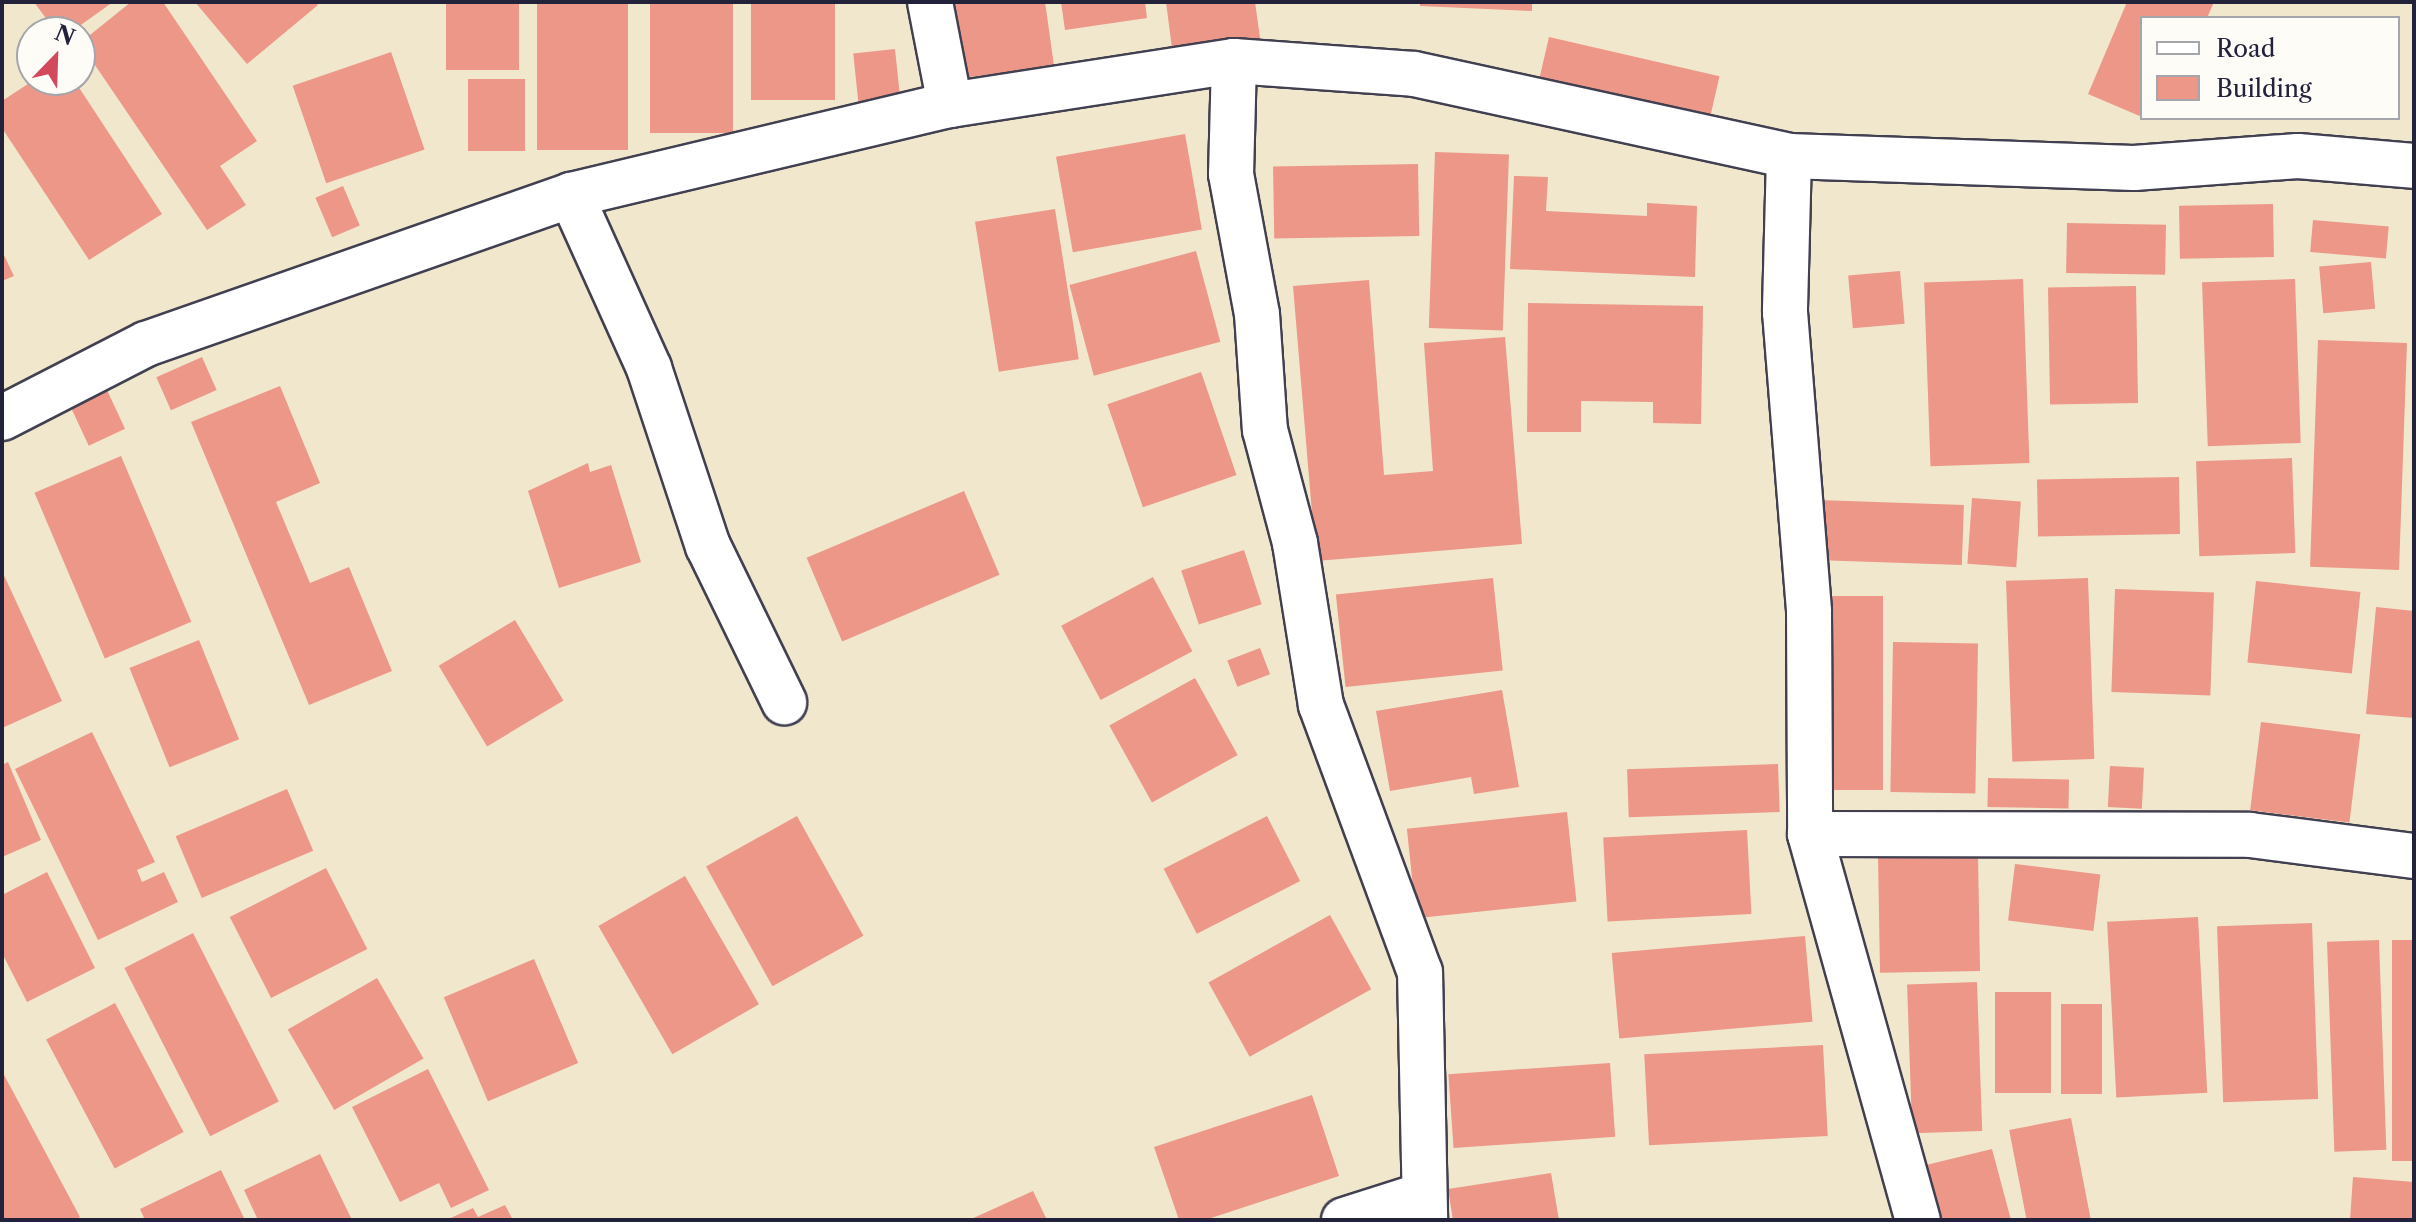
<!DOCTYPE html>
<html>
<head>
<meta charset="utf-8">
<style>
  body { margin:0 }
  #map { position:relative; width:2416px; height:1222px; overflow:hidden; background:#f1e7cd; font-family:"Libre Caslon Text",serif }
  div>[style] { position:absolute }
  .building>* { inset:0; background:#ec9787; transform-origin:0 0 }
  .roads { filter:drop-shadow(2px 0 #414051) drop-shadow(-2px 0 #414051) drop-shadow(0 2px #414051) drop-shadow(0 -2px #414051) }
  .minor>* { height:44px; margin:-22px; padding:0 22px; transform-origin:22px; border-radius:22px; background:#fff }
  span { translate:-50% -50%; white-space:nowrap; text-align:center; line-height:1.15; -webkit-text-stroke:6px #fdfcf7; paint-order:stroke }
  .frame { position:absolute; inset:0; border:4px solid #22223b; pointer-events:none }
  .legend { position:absolute; left:2140px; top:16px; width:260px; height:104px; box-sizing:border-box; background:#fdfcf7; border:2px solid #a5a5ac; margin:0; padding:10px 14px; list-style:none; font-size:24px; color:#22223b }
  .legend li { display:flex; align-items:center; gap:16px; height:40px }
  .legend b { width:40px; border:2px solid #a5a5ac }
  .north { position:absolute; left:16px; top:16px; width:80px; height:80px; box-sizing:border-box; background:#fdfcf7; border:2px solid #a5a5ac; border-radius:50%; rotate:23deg; font-size:22px; font-weight:700; line-height:32px; text-align:center; color:#22223b }
  .north::after { content:''; display:block; margin:auto; width:28px; height:36px; background:#d1495b; clip-path:polygon(50% 0,100% 100%,50% 72%,0 100%) }
</style>
</head>
<body>
<div id="map">
  <div class="building">
    <i style="clip-path:polygon(34px 2px,113px 2px,71px 32px,56px 32px)"></i>
    <i style="clip-path:polygon(131px 2px,163px 2px,257px 141px,220px 166px,246px 205px,207px 230px,80px 43px)"></i>
    <i style="clip-path:polygon(195px 2px,316px 2px,318px 5px,247px 64px)"></i>
    <i style="left:446px;top:2px;width:73px;height:68px"></i>
    <i style="left:537px;top:2px;width:91px;height:148px"></i>
    <i style="left:650px;top:2px;width:83px;height:131px"></i>
    <i style="left:751px;top:2px;width:84px;height:98px"></i>
    <i style="clip-path:polygon(944px 2px,1045px 2px,1054px 66px,954px 79px)"></i>
    <i style="clip-path:polygon(1061px 2px,1145px 2px,1147px 18px,1065px 30px)"></i>
    <i style="clip-path:polygon(1166px 2px,1255px 2px,1261px 45px,1173px 56px)"></i>
    <i style="clip-path:polygon(1420px 2px,1532px 2px,1532px 11px,1420px 6px)"></i>
    <i style="clip-path:polygon(2127px 2px,2214px 2px,2207px 18px,2142px 18px,2142px 117px,2088px 94px)"></i>
    <i style="left:1549px;top:37px;width:175px;height:57px;rotate:13deg"></i>
    <i style="left:895px;top:49px;width:51px;height:42px;rotate:84deg"></i>
    <i style="left:391px;top:52px;width:103px;height:104px;rotate:71deg"></i>
    <i style="left:468px;top:79px;width:57px;height:72px"></i>
    <i style="clip-path:polygon(34px 80px,74px 80px,162px 214px,89px 260px,2px 128px,2px 101px)"></i>
    <i style="left:1185px;top:134px;width:97px;height:131px;rotate:80deg"></i>
    <i style="left:1435px;top:152px;width:74px;height:176px;rotate:2deg"></i>
    <i style="left:1418px;top:164px;width:72px;height:145px;rotate:89deg"></i>
    <i style="clip-path:polygon(1514px 176px,1548px 177px,1546px 211px,1647px 216px,1647px 203px,1697px 206px,1695px 277px,1510px 269px)"></i>
    <i style="left:343px;top:186px;width:43px;height:30px;rotate:67deg"></i>
    <i style="left:2273px;top:204px;width:53px;height:94px;rotate:89deg"></i>
    <i style="left:1055px;top:209px;width:152px;height:81px;rotate:81deg"></i>
    <i style="left:2313px;top:220px;width:76px;height:32px;rotate:5deg"></i>
    <i style="left:2067px;top:223px;width:99px;height:50px;rotate:1deg"></i>
    <i style="clip-path:polygon(2px 251px,14px 276px,2px 281px)"></i>
    <i style="left:1196px;top:251px;width:94px;height:131px;rotate:75deg"></i>
    <i style="left:2371px;top:262px;width:47px;height:52px;rotate:85deg"></i>
    <i style="left:1900px;top:271px;width:53px;height:52px;rotate:85deg"></i>
    <i style="left:2023px;top:279px;width:184px;height:99px;rotate:88deg"></i>
    <i style="left:2295px;top:279px;width:164px;height:93px;rotate:88deg"></i>
    <i style="clip-path:polygon(1369px 280px,1384px 475px,1433px 471px,1424px 343px,1505px 337px,1522px 544px,1316px 561px,1293px 286px)"></i>
    <i style="left:2136px;top:286px;width:117px;height:88px;rotate:89deg"></i>
    <i style="clip-path:polygon(1528px 303px,1703px 306px,1701px 424px,1653px 423px,1653px 402px,1581px 401px,1581px 432px,1527px 432px)"></i>
    <i style="left:2318px;top:340px;width:89px;height:227px;rotate:2deg"></i>
    <i style="left:202px;top:357px;width:36px;height:50px;rotate:66deg"></i>
    <i style="left:1201px;top:372px;width:109px;height:99px;rotate:71deg"></i>
    <i style="clip-path:polygon(280px 386px,320px 483px,276px 502px,310px 583px,349px 567px,392px 671px,309px 705px,191px 422px)"></i>
    <i style="left:106px;top:388px;width:45px;height:40px;rotate:65deg"></i>
    <i style="left:121px;top:456px;width:180px;height:94px;rotate:67deg"></i>
    <i style="left:2292px;top:458px;width:95px;height:96px;rotate:88deg"></i>
    <i style="clip-path:polygon(588px 463px,590px 472px,611px 465px,641px 562px,559px 588px,528px 491px)"></i>
    <i style="left:2179px;top:477px;width:57px;height:142px;rotate:89deg"></i>
    <i style="left:964px;top:491px;width:91px;height:171px;rotate:67deg"></i>
    <i style="left:1972px;top:498px;width:49px;height:66px;rotate:4deg"></i>
    <i style="left:1818px;top:500px;width:146px;height:60px;rotate:2deg"></i>
    <i style="left:1244px;top:550px;width:57px;height:66px;rotate:72deg"></i>
    <i style="clip-path:polygon(2px 571px,62px 701px,2px 728px)"></i>
    <i style="left:1153px;top:577px;width:84px;height:104px;rotate:62deg"></i>
    <i style="left:1493px;top:578px;width:93px;height:158px;rotate:84deg"></i>
    <i style="left:2088px;top:578px;width:181px;height:82px;rotate:88deg"></i>
    <i style="left:2256px;top:581px;width:105px;height:82px;rotate:6deg"></i>
    <i style="left:2115px;top:589px;width:99px;height:103px;rotate:2deg"></i>
    <i style="left:1830px;top:596px;width:53px;height:194px"></i>
    <i style="clip-path:polygon(2376px 607px,2414px 611px,2414px 718px,2366px 714px)"></i>
    <i style="left:515px;top:620px;width:94px;height:89px;rotate:59deg"></i>
    <i style="left:199px;top:640px;width:107px;height:75px;rotate:68deg"></i>
    <i style="left:1893px;top:642px;width:85px;height:150px;rotate:1deg"></i>
    <i style="left:1260px;top:648px;width:28px;height:35px;rotate:69deg"></i>
    <i style="left:1195px;top:678px;width:88px;height:98px;rotate:61deg"></i>
    <i style="clip-path:polygon(1502px 690px,1519px 787px,1474px 794px,1471px 777px,1390px 791px,1376px 711px)"></i>
    <i style="left:2261px;top:722px;width:100px;height:89px;rotate:7deg"></i>
    <i style="clip-path:polygon(92px 732px,155px 862px,137px 870px,142px 882px,164px 872px,178px 902px,98px 940px,15px 769px)"></i>
    <i style="clip-path:polygon(8px 762px,41px 840px,2px 857px,2px 765px)"></i>
    <i style="left:1778px;top:764px;width:48px;height:151px;rotate:88deg"></i>
    <i style="left:2110px;top:766px;width:34px;height:41px;rotate:3deg"></i>
    <i style="left:1988px;top:778px;width:81px;height:29px;rotate:1deg"></i>
    <i style="left:287px;top:789px;width:67px;height:121px;rotate:67deg"></i>
    <i style="left:1567px;top:812px;width:90px;height:161px;rotate:84deg"></i>
    <i style="left:797px;top:816px;width:137px;height:104px;rotate:61deg"></i>
    <i style="left:1267px;top:816px;width:73px;height:116px;rotate:63deg"></i>
    <i style="left:1747px;top:830px;width:84px;height:144px;rotate:87deg"></i>
    <i style="left:1978px;top:855px;width:116px;height:100px;rotate:89deg"></i>
    <i style="left:2015px;top:864px;width:86px;height:57px;rotate:7deg"></i>
    <i style="left:326px;top:868px;width:91px;height:108px;rotate:63deg"></i>
    <i style="clip-path:polygon(47px 872px,95px 968px,27px 1002px,2px 953px,2px 895px)"></i>
    <i style="left:685px;top:876px;width:148px;height:100px;rotate:60deg"></i>
    <i style="left:1330px;top:915px;width:85px;height:139px;rotate:61deg"></i>
    <i style="left:2198px;top:917px;width:176px;height:91px;rotate:87deg"></i>
    <i style="left:2312px;top:923px;width:176px;height:95px;rotate:88deg"></i>
    <i style="left:193px;top:933px;width:189px;height:77px;rotate:63deg"></i>
    <i style="left:1805px;top:936px;width:86px;height:194px;rotate:85deg"></i>
    <i style="left:2379px;top:940px;width:210px;height:52px;rotate:88deg"></i>
    <i style="left:2392px;top:940px;width:22px;height:221px"></i>
    <i style="left:534px;top:959px;width:113px;height:98px;rotate:67deg"></i>
    <i style="left:377px;top:978px;width:93px;height:103px;rotate:60deg"></i>
    <i style="left:1977px;top:982px;width:149px;height:70px;rotate:88deg"></i>
    <i style="left:1995px;top:992px;width:56px;height:101px"></i>
    <i style="left:115px;top:1003px;width:146px;height:78px;rotate:62deg"></i>
    <i style="left:2061px;top:1004px;width:41px;height:90px"></i>
    <i style="left:1823px;top:1045px;width:91px;height:179px;rotate:87deg"></i>
    <i style="left:1610px;top:1063px;width:74px;height:162px;rotate:86deg"></i>
    <i style="clip-path:polygon(428px 1069px,489px 1190px,451px 1208px,439px 1183px,400px 1202px,352px 1107px)"></i>
    <i style="clip-path:polygon(2px 1071px,80px 1217px,74px 1220px,2px 1220px)"></i>
    <i style="clip-path:polygon(1312px 1095px,1339px 1176px,1205px 1220px,1179px 1220px,1154px 1147px)"></i>
    <i style="left:2071px;top:1118px;width:104px;height:63px;rotate:79deg"></i>
    <i style="clip-path:polygon(1992px 1149px,2011px 1220px,1940px 1220px,1926px 1165px)"></i>
    <i style="clip-path:polygon(320px 1154px,352px 1220px,258px 1220px,244px 1190px)"></i>
    <i style="clip-path:polygon(221px 1170px,245px 1220px,145px 1220px,140px 1209px)"></i>
    <i style="clip-path:polygon(1551px 1173px,1559px 1220px,1453px 1220px,1448px 1189px)"></i>
    <i style="clip-path:polygon(2353px 1177px,2414px 1182px,2414px 1220px,2350px 1220px)"></i>
    <i style="clip-path:polygon(1033px 1191px,1047px 1220px,969px 1220px)"></i>
    <i style="clip-path:polygon(505px 1205px,513px 1220px,446px 1220px,473px 1208px,478px 1217px)"></i>
  </div>
  <div class="roads">
    <div class="minor">
      <i style="left:930px;top:2px;width:105px;rotate:79deg"></i>
      <i style="left:1234px;top:61px;width:113px;rotate:91.5deg"></i>
      <i style="left:1231px;top:174px;width:142px;rotate:79.5deg"></i>
      <i style="left:1257px;top:314px;width:116px;rotate:86.1deg"></i>
      <i style="left:1265px;top:430px;width:117px;rotate:75.1deg"></i>
      <i style="left:1295px;top:543px;width:164px;rotate:80.9deg"></i>
      <i style="left:1321px;top:705px;width:285px;rotate:69.7deg"></i>
      <i style="left:1420px;top:972px;width:248px;rotate:88.8deg"></i>
      <i style="left:1789px;top:156px;width:156px;rotate:91.5deg"></i>
      <i style="left:1785px;top:312px;width:301px;rotate:85.4deg"></i>
      <i style="left:1809px;top:612px;width:222px;rotate:89.7deg"></i>
      <i style="left:1810px;top:834px;width:401px;rotate:74.4deg"></i>
      <i style="left:571px;top:195px;width:190px;rotate:65.7deg"></i>
      <i style="left:649px;top:368px;width:188px;rotate:71.7deg"></i>
      <i style="left:708px;top:546px;width:174px;rotate:64deg"></i>
      <i style="left:2px;top:418px;width:162px;rotate:-27.2deg"></i>
      <i style="left:146px;top:344px;width:450px;rotate:-19.3deg"></i>
      <i style="left:571px;top:195px;width:390px;rotate:-13.4deg"></i>
      <i style="left:950px;top:105px;width:287px;rotate:-8.8deg"></i>
      <i style="left:1234px;top:61px;width:180px;rotate:4.1deg"></i>
      <i style="left:1414px;top:74px;width:384px;rotate:12.3deg"></i>
      <i style="left:1789px;top:156px;width:345px;rotate:2deg"></i>
      <i style="left:2134px;top:168px;width:164px;rotate:-4.2deg"></i>
      <i style="left:2298px;top:156px;width:116px;rotate:4.9deg"></i>
      <i style="left:1810px;top:834px;width:440px;rotate:0.1deg"></i>
      <i style="left:2250px;top:835px;width:165px;rotate:7.3deg"></i>
      <i style="left:1344px;top:1220px;width:83px;rotate:-17.6deg"></i>
    </div>
  </div>
  <div class="frame"></div>
  <ul class="legend">
  <li><b style="height:10px;background:#fff"></b>Road</li>
  <li><b style="height:22px;background:#ec9787"></b>Building</li>
  </ul>
  <div class="north">N</div>
</div>
</body>
</html>
